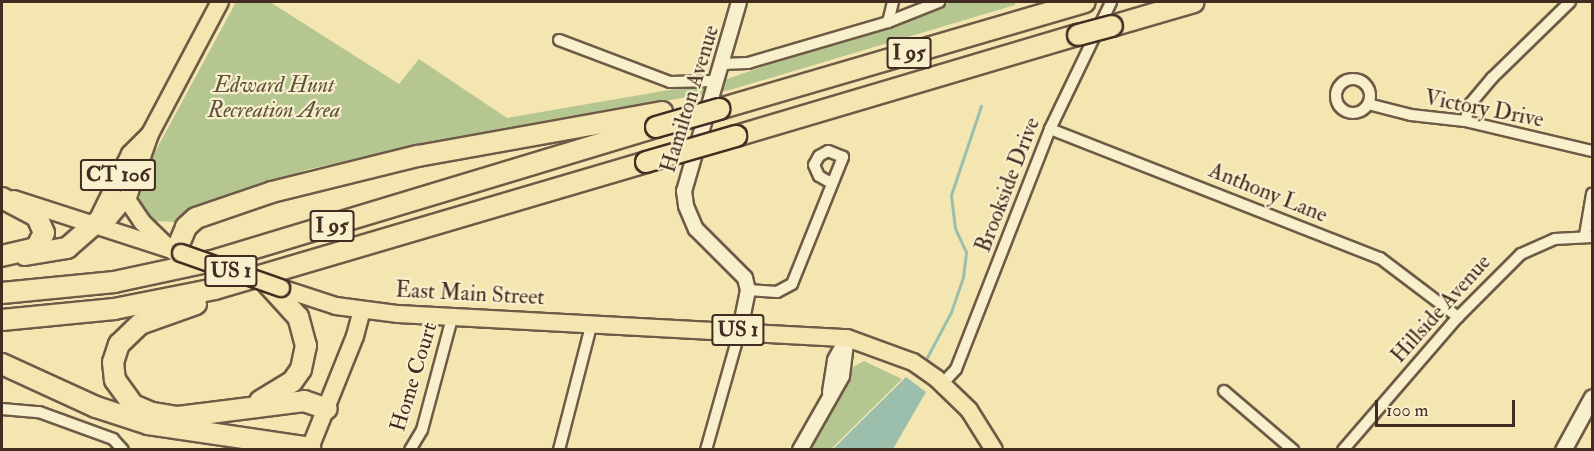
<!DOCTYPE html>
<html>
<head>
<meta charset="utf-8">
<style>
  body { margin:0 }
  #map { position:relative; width:1594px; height:451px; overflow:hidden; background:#f4e6b1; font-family:"IM FELL Double Pica",serif }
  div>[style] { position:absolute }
  .green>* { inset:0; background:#b6c690 }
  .water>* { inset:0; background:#9cbfad }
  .stream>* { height:3px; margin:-1.5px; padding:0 1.5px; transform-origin:1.5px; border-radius:1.5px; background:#9cbfad }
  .roads { filter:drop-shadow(2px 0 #6e5a46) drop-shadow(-2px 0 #6e5a46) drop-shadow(0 2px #6e5a46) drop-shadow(0 -2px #6e5a46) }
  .minor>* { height:10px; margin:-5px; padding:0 5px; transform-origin:5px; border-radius:5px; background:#f8efcc }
  .minor>.ring { margin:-5px; padding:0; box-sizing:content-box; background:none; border:10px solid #f8efcc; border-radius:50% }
  .tertiary>* { height:14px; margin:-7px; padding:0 7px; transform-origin:7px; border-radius:7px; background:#f8efcc }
  .secondary>* { height:15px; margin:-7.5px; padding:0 7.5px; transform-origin:7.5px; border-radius:7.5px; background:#f8efcc }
  .primary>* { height:16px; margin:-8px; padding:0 8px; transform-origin:8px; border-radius:8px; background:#f4e6b1 }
  .motorway>* { height:20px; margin:-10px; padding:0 10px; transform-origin:10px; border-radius:10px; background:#f4e6b1 }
  .bridges { filter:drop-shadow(2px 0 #422c22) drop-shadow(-2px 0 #422c22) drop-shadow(0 2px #422c22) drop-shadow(0 -2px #422c22) }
  .primary-bridge>* { height:16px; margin:-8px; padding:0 8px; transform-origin:8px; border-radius:8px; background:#f4e6b1 }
  .motorway-bridge>* { height:20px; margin:-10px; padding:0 10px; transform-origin:10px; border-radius:10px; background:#f4e6b1 }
  span { translate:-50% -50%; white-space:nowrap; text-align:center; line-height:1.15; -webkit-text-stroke:4.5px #f8efcc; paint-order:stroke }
  .shield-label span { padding:2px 4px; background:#f8efcc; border:2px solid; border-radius:4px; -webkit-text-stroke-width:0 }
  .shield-label { font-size:21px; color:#422c22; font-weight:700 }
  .park-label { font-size:22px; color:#5f523e; font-style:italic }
  .street-label { font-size:22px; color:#422c22 }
  .frame { position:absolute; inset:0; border:3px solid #422c22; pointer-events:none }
  .scale { position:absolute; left:1375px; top:400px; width:140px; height:27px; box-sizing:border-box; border:3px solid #422c22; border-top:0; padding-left:8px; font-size:18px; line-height:21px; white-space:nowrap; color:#422c22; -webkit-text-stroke:4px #f8efcc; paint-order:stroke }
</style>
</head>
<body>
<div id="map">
  <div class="green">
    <i style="clip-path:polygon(236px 2px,270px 2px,399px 84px,419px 59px,507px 118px,721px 81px,952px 2px,1015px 2px,1015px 5px,730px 90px,528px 124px,309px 169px,217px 202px,176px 222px,154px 221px,139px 203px,143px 174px)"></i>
    <i style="clip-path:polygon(864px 361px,902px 379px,831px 449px,808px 450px,824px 427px,853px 367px)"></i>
  </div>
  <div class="water">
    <i style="clip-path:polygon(906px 377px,926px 392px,893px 449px,833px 449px)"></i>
  </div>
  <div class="stream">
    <i style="left:924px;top:363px;width:58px;rotate:-62.1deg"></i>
    <i style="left:951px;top:312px;width:37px;rotate:-71deg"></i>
    <i style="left:963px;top:277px;width:25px;rotate:-83deg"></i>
    <i style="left:966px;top:252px;width:26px;rotate:-115deg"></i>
    <i style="left:955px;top:228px;width:33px;rotate:-97deg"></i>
    <i style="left:951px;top:195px;width:94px;rotate:-71.4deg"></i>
  </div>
  <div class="roads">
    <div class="minor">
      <i style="left:888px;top:22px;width:21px;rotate:-76deg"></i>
      <i style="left:559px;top:40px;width:119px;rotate:20.7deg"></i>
      <i style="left:670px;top:82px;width:43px;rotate:-1.3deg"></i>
      <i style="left:721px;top:64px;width:27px;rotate:-2deg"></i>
      <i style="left:748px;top:63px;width:146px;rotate:-16.3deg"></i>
      <i style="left:888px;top:22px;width:55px;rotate:-21.4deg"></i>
      <i class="ring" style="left:1336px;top:79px;width:24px;height:24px"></i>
      <i style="left:1368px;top:104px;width:44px;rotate:14.3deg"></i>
      <i style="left:1411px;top:115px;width:54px;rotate:6.3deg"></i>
      <i style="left:1465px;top:121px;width:130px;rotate:13.3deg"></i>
      <i style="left:1465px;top:121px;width:19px;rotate:-72deg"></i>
      <i style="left:1471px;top:103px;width:33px;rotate:-50deg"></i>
      <i style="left:1492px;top:78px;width:109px;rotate:-44.3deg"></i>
      <i style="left:1050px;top:129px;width:354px;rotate:21.4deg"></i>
      <i style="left:1380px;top:258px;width:98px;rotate:37.1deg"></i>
      <i style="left:1585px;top:235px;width:42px;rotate:-80.3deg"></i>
      <i style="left:748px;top:290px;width:29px;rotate:4deg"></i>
      <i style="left:777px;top:292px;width:17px;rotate:-28deg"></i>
      <i style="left:792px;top:284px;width:137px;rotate:-68.1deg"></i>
      <i style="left:843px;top:157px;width:16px;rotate:-158deg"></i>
      <i style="left:828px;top:151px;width:10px;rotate:151deg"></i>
      <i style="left:819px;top:156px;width:10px;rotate:119deg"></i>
      <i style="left:814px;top:165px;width:12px;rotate:66deg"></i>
      <i style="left:819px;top:176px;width:14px;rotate:30deg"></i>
      <i style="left:943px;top:383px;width:19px;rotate:-47deg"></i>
      <i style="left:956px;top:369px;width:258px;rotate:-68.6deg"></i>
      <i style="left:1050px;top:129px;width:141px;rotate:-64.3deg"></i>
      <i style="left:1224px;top:391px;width:91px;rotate:40.5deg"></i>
      <i style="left:2px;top:409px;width:37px;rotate:5deg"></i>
      <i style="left:39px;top:412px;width:79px;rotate:20deg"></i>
      <i style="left:113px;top:439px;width:15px;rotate:48deg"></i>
      <i style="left:410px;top:450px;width:23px;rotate:-59deg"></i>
      <i style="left:422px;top:430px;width:120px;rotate:-75deg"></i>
      <i style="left:559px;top:450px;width:132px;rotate:-75.5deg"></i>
      <i style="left:706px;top:450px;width:125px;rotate:-74.2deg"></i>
      <i style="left:1343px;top:450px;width:176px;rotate:-49.2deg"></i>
      <i style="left:1458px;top:317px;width:89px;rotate:-45deg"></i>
      <i style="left:1521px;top:254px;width:37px;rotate:-24deg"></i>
      <i style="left:1555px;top:239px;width:37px;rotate:-3deg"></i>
    </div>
    <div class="tertiary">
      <i style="left:739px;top:2px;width:197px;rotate:106.2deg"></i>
      <i style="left:684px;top:191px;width:15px;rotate:82deg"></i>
      <i style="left:686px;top:206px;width:25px;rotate:67deg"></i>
      <i style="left:696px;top:229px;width:69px;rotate:45deg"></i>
      <i style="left:745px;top:278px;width:12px;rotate:76deg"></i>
      <i style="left:748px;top:290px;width:41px;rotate:101.3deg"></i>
      <i style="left:830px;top:392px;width:32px;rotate:-81deg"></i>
      <i style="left:835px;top:360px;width:23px;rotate:-61deg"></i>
      <i style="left:800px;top:450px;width:85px;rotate:-60.4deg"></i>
      <i style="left:842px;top:376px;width:38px;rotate:-83deg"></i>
    </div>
    <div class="secondary">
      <i style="left:1563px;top:450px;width:60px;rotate:-61.3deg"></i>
    </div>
    <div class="primary">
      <i style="left:126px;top:198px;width:29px;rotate:56deg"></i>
      <i style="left:142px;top:222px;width:33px;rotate:44deg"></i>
      <i style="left:14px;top:199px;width:176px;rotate:17.9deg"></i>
      <i style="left:96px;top:223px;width:15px;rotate:-23deg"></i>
      <i style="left:110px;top:217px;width:30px;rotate:-50deg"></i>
      <i style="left:129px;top:194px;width:64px;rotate:-70.7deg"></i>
      <i style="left:150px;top:134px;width:149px;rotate:-62.1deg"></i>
      <i style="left:96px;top:223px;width:77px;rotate:-63.8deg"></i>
      <i style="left:130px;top:154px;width:27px;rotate:-45deg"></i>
      <i style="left:281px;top:288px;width:58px;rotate:18.1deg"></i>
      <i style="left:336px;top:306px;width:63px;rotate:7.4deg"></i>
      <i style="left:398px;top:314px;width:450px;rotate:3.1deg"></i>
      <i style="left:847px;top:338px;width:70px;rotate:20deg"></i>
      <i style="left:913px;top:362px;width:29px;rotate:35deg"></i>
      <i style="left:937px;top:379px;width:45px;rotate:44.1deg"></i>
      <i style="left:969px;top:410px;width:47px;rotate:58deg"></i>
      <i style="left:310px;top:448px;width:121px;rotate:-68.1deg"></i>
      <i style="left:355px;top:336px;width:27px;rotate:-75deg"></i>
    </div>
    <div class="motorway">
      <i style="left:1112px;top:26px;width:85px;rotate:-16.3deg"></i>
      <i style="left:719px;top:109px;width:381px;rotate:-16.3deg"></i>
      <i style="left:736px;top:136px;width:357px;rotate:-16.5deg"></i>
      <i style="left:2px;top:198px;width:40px;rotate:28deg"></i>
      <i style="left:37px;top:217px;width:17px;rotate:66deg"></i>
      <i style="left:44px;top:233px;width:17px;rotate:118deg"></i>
      <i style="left:36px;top:248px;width:35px;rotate:167deg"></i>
      <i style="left:176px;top:251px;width:26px;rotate:-67deg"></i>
      <i style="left:186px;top:227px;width:13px;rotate:-42deg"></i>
      <i style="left:196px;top:218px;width:80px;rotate:-18.9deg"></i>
      <i style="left:272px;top:192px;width:150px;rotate:-13.9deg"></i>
      <i style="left:418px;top:156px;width:248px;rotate:-10.2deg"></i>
      <i style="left:25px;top:255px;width:43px;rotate:-9.5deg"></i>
      <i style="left:67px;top:248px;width:38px;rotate:-41deg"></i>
      <i style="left:2px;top:293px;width:113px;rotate:-5.6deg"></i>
      <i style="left:114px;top:282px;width:100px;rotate:-12.1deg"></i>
      <i style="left:212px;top:261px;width:464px;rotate:-16.8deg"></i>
      <i style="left:196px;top:304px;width:59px;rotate:160.3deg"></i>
      <i style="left:140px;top:324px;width:29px;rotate:136deg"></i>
      <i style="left:119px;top:344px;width:19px;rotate:108deg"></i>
      <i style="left:113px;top:362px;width:18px;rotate:84deg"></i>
      <i style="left:115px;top:380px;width:31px;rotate:54deg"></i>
      <i style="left:133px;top:405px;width:21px;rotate:23deg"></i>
      <i style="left:152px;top:413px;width:26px;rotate:9deg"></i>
      <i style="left:178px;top:417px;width:127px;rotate:-7.2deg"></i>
      <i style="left:304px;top:401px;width:24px;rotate:19deg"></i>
      <i style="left:2px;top:320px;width:113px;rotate:-5.6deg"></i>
      <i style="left:114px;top:309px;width:103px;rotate:-11.2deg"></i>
      <i style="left:215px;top:289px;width:449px;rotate:-16.4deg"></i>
      <i style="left:2px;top:364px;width:103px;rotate:24.6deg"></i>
      <i style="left:96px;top:407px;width:55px;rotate:18.1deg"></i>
      <i style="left:148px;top:424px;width:164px;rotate:8.4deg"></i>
      <i style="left:260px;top:401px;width:37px;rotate:-31deg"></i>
      <i style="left:292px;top:382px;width:16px;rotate:-55deg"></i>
      <i style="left:301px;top:369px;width:24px;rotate:-78deg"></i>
      <i style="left:306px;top:346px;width:30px;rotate:-105deg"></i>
      <i style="left:298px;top:317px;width:45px;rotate:-132.3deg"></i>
    </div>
  </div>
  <div class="bridges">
    <div class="primary-bridge">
      <i style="left:181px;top:253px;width:106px;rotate:19.3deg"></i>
    </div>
    <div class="motorway-bridge">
      <i style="left:1078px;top:35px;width:35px;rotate:-15deg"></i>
      <i style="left:656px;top:127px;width:66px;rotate:-15.9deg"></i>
      <i style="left:646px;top:162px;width:94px;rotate:-16.1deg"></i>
    </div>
  </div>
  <div class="shield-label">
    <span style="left:909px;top:53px">I 95</span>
    <span style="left:118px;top:175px">CT 106</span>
    <span style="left:332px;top:226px">I 95</span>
    <span style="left:231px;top:271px">US 1</span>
    <span style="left:738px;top:330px">US 1</span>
  </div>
  <div class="park-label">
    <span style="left:274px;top:98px">Edward Hunt<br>Recreation Area</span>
  </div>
  <div class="street-label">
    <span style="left:690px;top:99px;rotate:-73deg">Hamilton Avenue</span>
    <span style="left:1484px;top:109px;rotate:11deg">Victory Drive</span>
    <span style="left:1008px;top:185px;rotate:-69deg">Brookside Drive</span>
    <span style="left:1268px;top:193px;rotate:22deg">Anthony Lane</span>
    <span style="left:470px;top:294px;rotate:3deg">East Main Street</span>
    <span style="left:1441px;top:309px;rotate:-48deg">Hillside Avenue</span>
    <span style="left:414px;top:377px;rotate:-73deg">Home Court</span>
  </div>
  <div class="frame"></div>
  <div class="scale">100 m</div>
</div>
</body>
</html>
